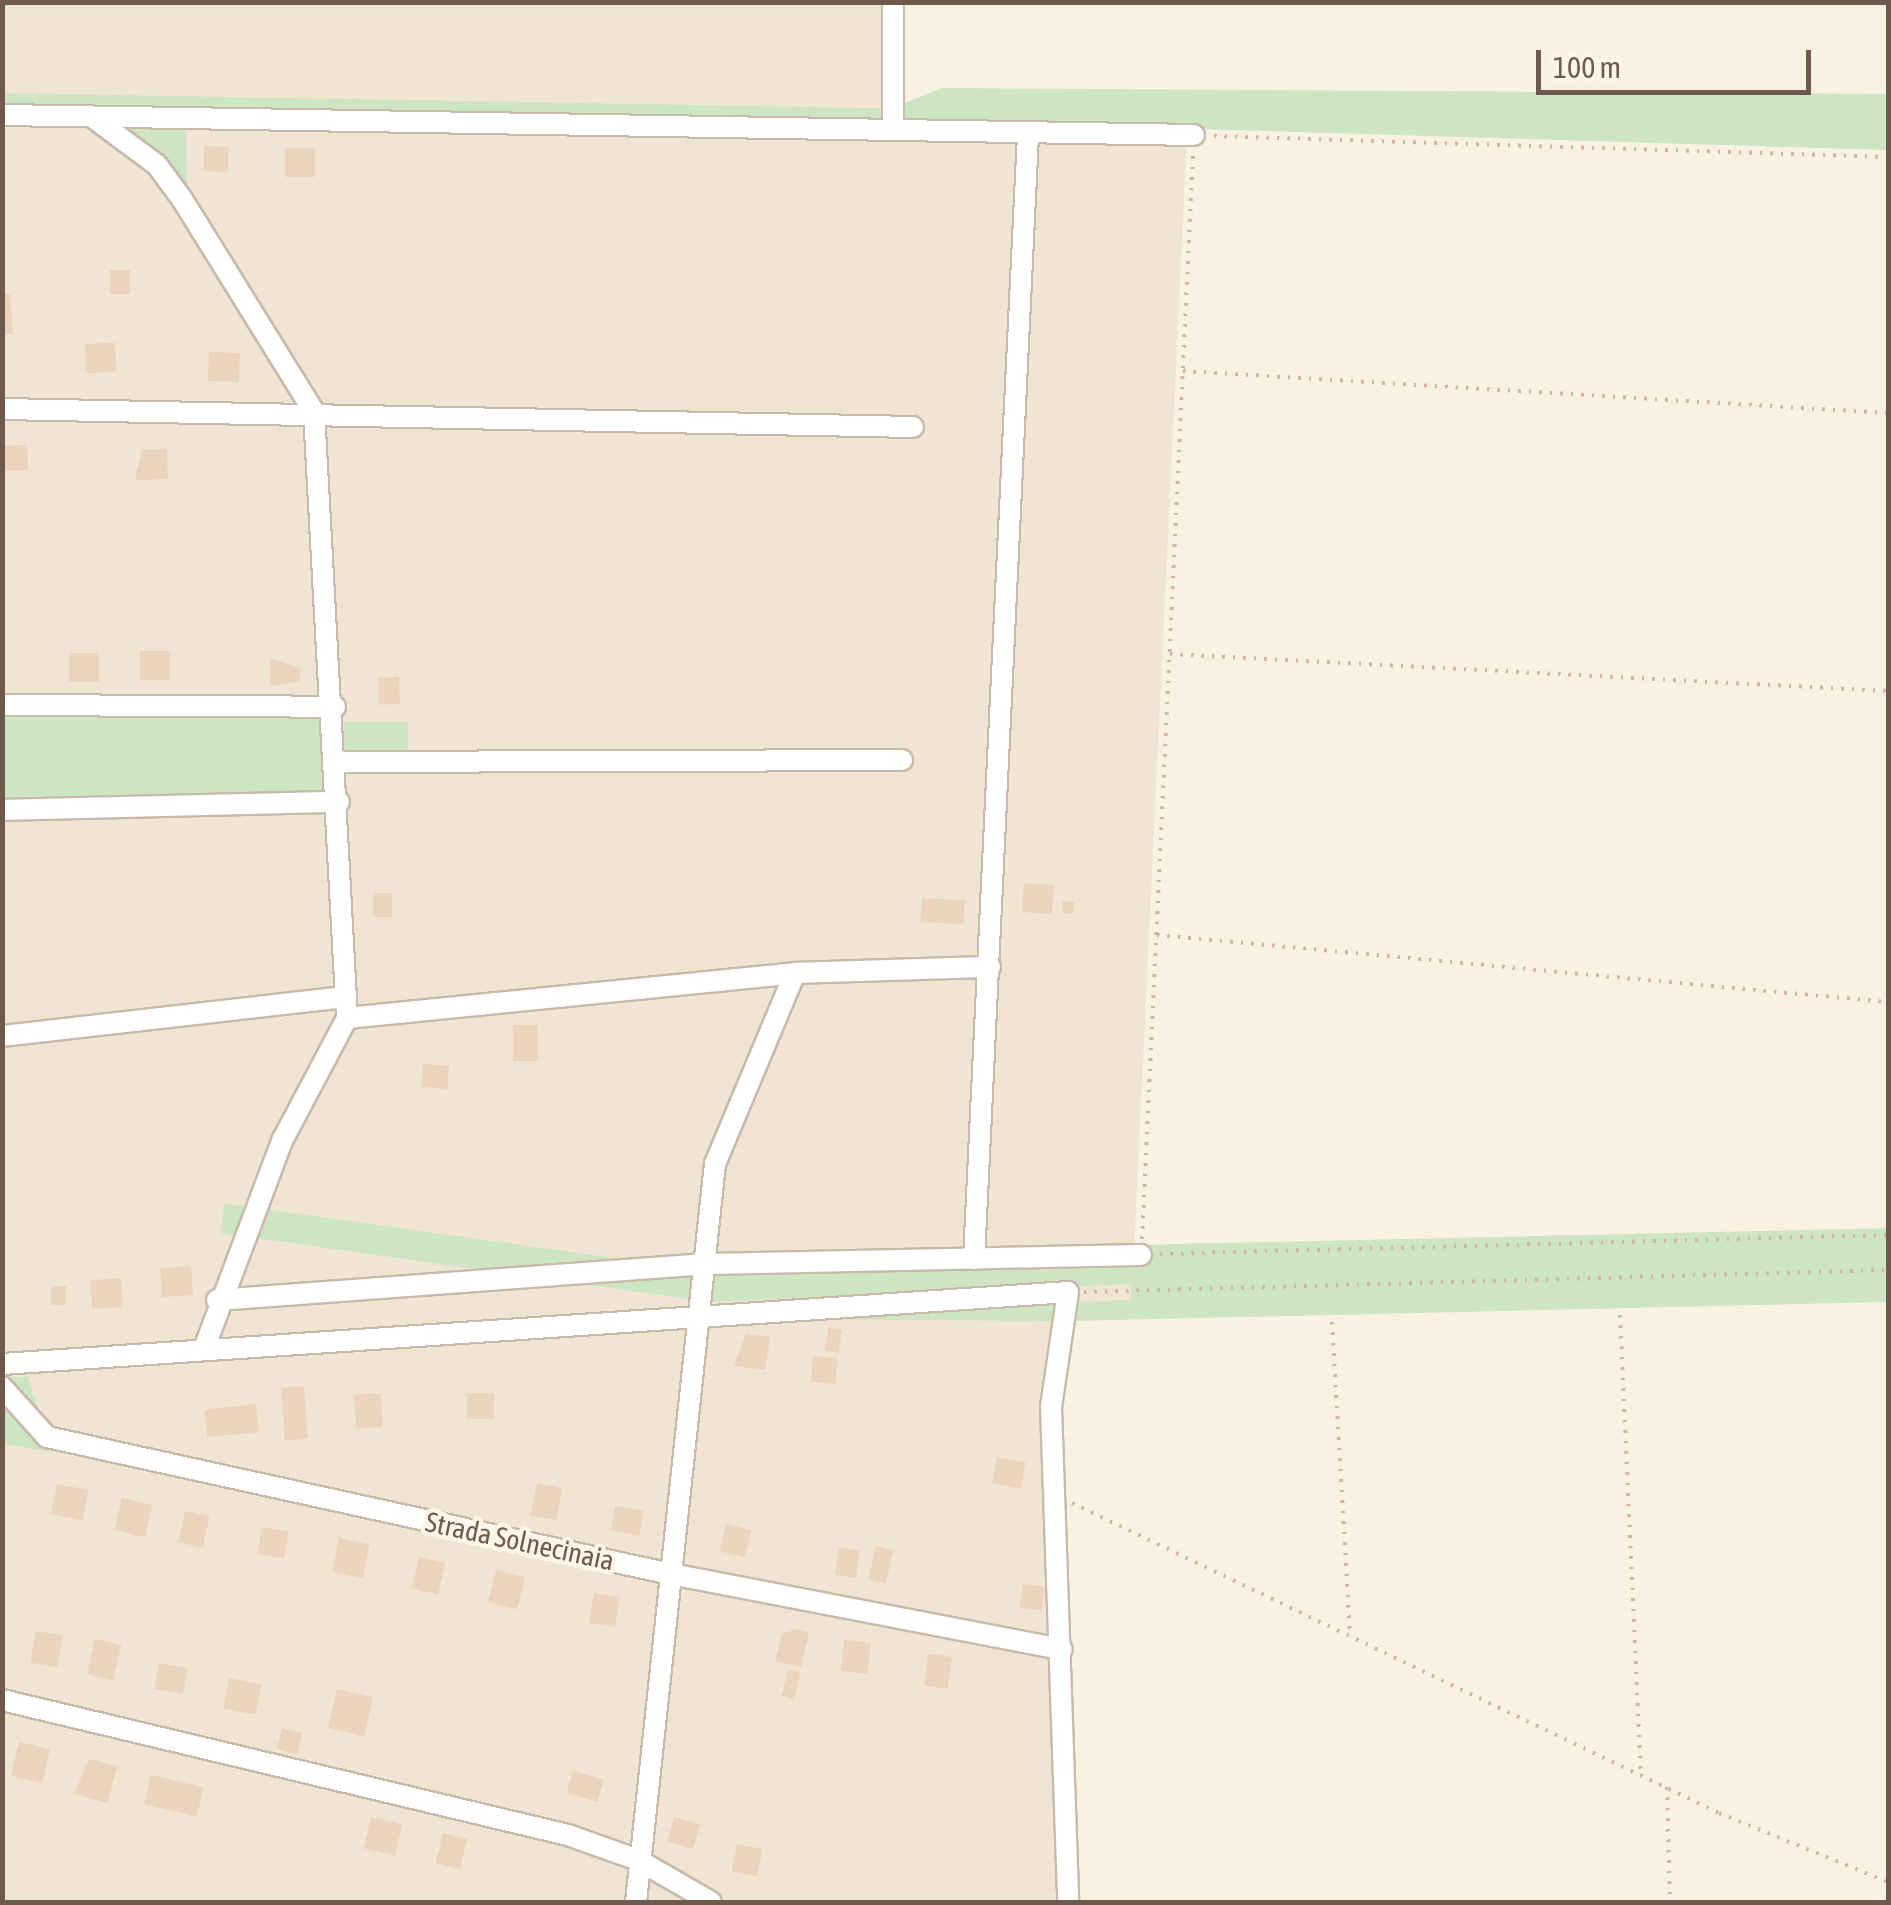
<!DOCTYPE html>
<html>
<head>
<meta charset="utf-8">
<style>
  body { margin:0 }
  #map { position:relative; width:1891px; height:1905px; overflow:hidden; background:#f9f2e3; font-family:"Asap Condensed",sans-serif }
  div>[style] { position:absolute }
  .residential>* { inset:0; background:#f0e4d2 }
  .green>* { inset:0; background:#cee5c3; transform-origin:0 0 }
  .building>* { inset:0; background:#ebd3bd; transform-origin:0 0 }
  .path>* { height:4px; margin-top:-2px; transform-origin:0; background:repeating-linear-gradient(90deg,#d0b6a1 0 2.5px,transparent 0 10.5px) }
  .roads { filter:drop-shadow(2px 0 #c8baab) drop-shadow(-2px 0 #c8baab) drop-shadow(0 2px #c8baab) drop-shadow(0 -2px #c8baab) }
  .minor>* { height:20px; margin:-10px; padding:0 10px; transform-origin:10px; border-radius:10px; background:#fff }
  span { translate:-50% -50%; white-space:nowrap; text-align:center; line-height:1.15; -webkit-text-stroke:9px #fdf6e8; paint-order:stroke }
  .street-label { font-size:28px; color:#6e5a4c }
  .frame { position:absolute; inset:0; border:5px solid #6e5a4c; pointer-events:none }
  .scale { position:absolute; left:1536px; top:50px; width:275px; height:45px; box-sizing:border-box; border:5px solid #6e5a4c; border-top:0; padding-left:12px; font-size:30px; line-height:35px; white-space:nowrap; color:#6e5a4c; -webkit-text-stroke:8px #fdf6e8; paint-order:stroke }
</style>
</head>
<body>
<div id="map">
  <div class="residential">
    <i style="clip-path:polygon(3px 3px,902px 3px,903px 104px,1187px 135px,1131px 1312px,1074px 1314px,1059px 1397px,1074px 1902px,3px 1902px)"></i>
  </div>
  <div class="green">
    <i style="clip-path:polygon(942px 88px,1888px 94px,1888px 150px,902px 120px,902px 104px)"></i>
    <i style="left:3px;top:93px;width:884px;height:16px;rotate:1deg"></i>
    <i style="clip-path:polygon(116px 126px,186px 130px,187px 194px)"></i>
    <i style="clip-path:polygon(2px 714px,311px 715px,321px 722px,322px 792px,3px 803px)"></i>
    <i style="left:408px;top:722px;width:30px;height:64px;rotate:90deg"></i>
    <i style="clip-path:polygon(1888px 1228px,1888px 1302px,1072px 1321px,1077px 1302px,1131px 1300px,1132px 1284px,711px 1302px,715px 1270px,1133px 1261px,1133px 1245px)"></i>
    <i style="left:699px;top:1270px;width:30px;height:479px;rotate:98deg"></i>
    <i style="clip-path:polygon(1062px 1298px,1056px 1321px,785px 1319px)"></i>
    <i style="clip-path:polygon(3px 1377px,28px 1377px,41px 1419px,61px 1431px,27px 1415px)"></i>
    <i style="clip-path:polygon(2px 1398px,23px 1428px,53px 1453px,3px 1443px)"></i>
  </div>
  <div class="building">
    <i style="left:204px;top:146px;width:25px;height:25px;rotate:2deg"></i>
    <i style="left:315px;top:148px;width:29px;height:30px;rotate:90deg"></i>
    <i style="left:110px;top:270px;width:20px;height:24px"></i>
    <i style="clip-path:polygon(10px 294px,13px 334px,2px 335px,2px 295px)"></i>
    <i style="left:115px;top:343px;width:29px;height:30px;rotate:88deg"></i>
    <i style="left:240px;top:353px;width:29px;height:31px;rotate:92deg"></i>
    <i style="left:27px;top:445px;width:25px;height:24px;rotate:88deg"></i>
    <i style="clip-path:polygon(167px 449px,168px 479px,135px 480px,142px 450px)"></i>
    <i style="left:140px;top:651px;width:30px;height:29px"></i>
    <i style="left:69px;top:653px;width:30px;height:29px"></i>
    <i style="clip-path:polygon(270px 658px,300px 668px,300px 681px,270px 686px)"></i>
    <i style="left:399px;top:677px;width:27px;height:21px;rotate:88deg"></i>
    <i style="left:1024px;top:883px;width:30px;height:29px;rotate:4deg"></i>
    <i style="left:373px;top:893px;width:19px;height:24px"></i>
    <i style="left:922px;top:898px;width:43px;height:24px;rotate:3deg"></i>
    <i style="clip-path:polygon(1063px 900px,1075px 902px,1073px 914px,1062px 913px)"></i>
    <i style="left:513px;top:1025px;width:25px;height:36px"></i>
    <i style="left:423px;top:1064px;width:26px;height:23px;rotate:4deg"></i>
    <i style="left:191px;top:1266px;width:29px;height:31px;rotate:86deg"></i>
    <i style="left:121px;top:1278px;width:29px;height:31px;rotate:86deg"></i>
    <i style="left:66px;top:1286px;width:19px;height:15px;rotate:90deg"></i>
    <i style="left:828px;top:1328px;width:14px;height:23px;rotate:8deg"></i>
    <i style="clip-path:polygon(746px 1334px,770px 1337px,765px 1370px,734px 1366px)"></i>
    <i style="left:813px;top:1356px;width:25px;height:26px;rotate:5deg"></i>
    <i style="left:304px;top:1386px;width:53px;height:23px;rotate:86deg"></i>
    <i style="left:381px;top:1393px;width:34px;height:27px;rotate:87deg"></i>
    <i style="left:467px;top:1393px;width:27px;height:26px"></i>
    <i style="left:256px;top:1404px;width:28px;height:52px;rotate:84deg"></i>
    <i style="left:997px;top:1457px;width:29px;height:27px;rotate:10deg"></i>
    <i style="left:537px;top:1483px;width:26px;height:33px;rotate:11deg"></i>
    <i style="left:57px;top:1484px;width:32px;height:31px;rotate:11deg"></i>
    <i style="left:122px;top:1498px;width:31px;height:33px;rotate:13deg"></i>
    <i style="left:615px;top:1506px;width:29px;height:25px;rotate:10deg"></i>
    <i style="left:185px;top:1511px;width:25px;height:32px;rotate:12deg"></i>
    <i style="left:726px;top:1524px;width:26px;height:28px;rotate:13deg"></i>
    <i style="left:262px;top:1527px;width:27px;height:27px;rotate:10deg"></i>
    <i style="left:339px;top:1538px;width:31px;height:35px;rotate:11deg"></i>
    <i style="left:876px;top:1546px;width:18px;height:34px;rotate:13deg"></i>
    <i style="left:839px;top:1547px;width:21px;height:28px;rotate:8deg"></i>
    <i style="left:419px;top:1557px;width:27px;height:32px;rotate:13deg"></i>
    <i style="left:496px;top:1570px;width:30px;height:33px;rotate:14deg"></i>
    <i style="left:1023px;top:1584px;width:22px;height:24px;rotate:8deg"></i>
    <i style="left:594px;top:1593px;width:26px;height:30px;rotate:9deg"></i>
    <i style="clip-path:polygon(796px 1629px,809px 1632px,801px 1667px,775px 1661px,782px 1634px)"></i>
    <i style="left:36px;top:1631px;width:27px;height:32px;rotate:10deg"></i>
    <i style="left:95px;top:1639px;width:27px;height:36px;rotate:13deg"></i>
    <i style="left:844px;top:1640px;width:27px;height:31px;rotate:6deg"></i>
    <i style="left:928px;top:1654px;width:24px;height:32px;rotate:7deg"></i>
    <i style="left:159px;top:1663px;width:29px;height:26px;rotate:10deg"></i>
    <i style="left:788px;top:1669px;width:13px;height:28px;rotate:13deg"></i>
    <i style="left:229px;top:1678px;width:33px;height:31px;rotate:11deg"></i>
    <i style="left:337px;top:1689px;width:37px;height:40px;rotate:13deg"></i>
    <i style="left:282px;top:1728px;width:21px;height:22px;rotate:14deg"></i>
    <i style="left:19px;top:1742px;width:32px;height:35px;rotate:13deg"></i>
    <i style="clip-path:polygon(89px 1759px,117px 1766px,108px 1803px,74px 1794px)"></i>
    <i style="left:573px;top:1771px;width:32px;height:23px;rotate:16deg"></i>
    <i style="left:151px;top:1775px;width:54px;height:30px;rotate:13deg"></i>
    <i style="left:371px;top:1817px;width:32px;height:32px;rotate:13deg"></i>
    <i style="left:674px;top:1817px;width:27px;height:26px;rotate:15deg"></i>
    <i style="left:443px;top:1833px;width:25px;height:31px;rotate:14deg"></i>
    <i style="left:737px;top:1844px;width:26px;height:28px;rotate:11deg"></i>
  </div>
  <div class="path">
    <i style="left:1214px;top:136px;width:674px;rotate:1.78deg"></i>
    <i style="left:1183px;top:371px;width:706px;rotate:3.41deg"></i>
    <i style="left:1170px;top:654px;width:719px;rotate:2.95deg"></i>
    <i style="left:1157px;top:935px;width:734px;rotate:5.24deg"></i>
    <i style="left:1142px;top:1239px;width:1085px;rotate:-87.31deg"></i>
    <i style="left:1160px;top:1254px;width:728px;rotate:-1.5deg"></i>
    <i style="left:1084px;top:1292px;width:804px;rotate:-1.57deg"></i>
    <i style="left:1620px;top:1315px;width:460px;rotate:87.4deg"></i>
    <i style="left:1332px;top:1322px;width:315px;rotate:86.7deg"></i>
    <i style="left:1072px;top:1503px;width:717px;rotate:25.6deg"></i>
    <i style="left:1719px;top:1813px;width:183px;rotate:22.2deg"></i>
    <i style="left:1667px;top:1787px;width:115px;rotate:88.5deg"></i>
  </div>
  <div class="roads">
    <div class="minor">
      <i style="left:2px;top:115px;width:1192px;rotate:0.96deg"></i>
      <i style="left:91px;top:116px;width:82px;rotate:36.6deg"></i>
      <i style="left:157px;top:165px;width:42px;rotate:53.7deg"></i>
      <i style="left:182px;top:199px;width:251px;rotate:58.2deg"></i>
      <i style="left:314px;top:412px;width:607px;rotate:86.88deg"></i>
      <i style="left:893px;top:128px;width:126px;rotate:-90deg"></i>
      <i style="left:2px;top:409px;width:911px;rotate:1.13deg"></i>
      <i style="left:2px;top:705px;width:333px;rotate:0.3deg"></i>
      <i style="left:337px;top:762px;width:565px;rotate:-0.2deg"></i>
      <i style="left:2px;top:810px;width:337px;rotate:-1.4deg"></i>
      <i style="left:2px;top:1036px;width:346px;rotate:-6.5deg"></i>
      <i style="left:974px;top:1259px;width:1127px;rotate:-87.25deg"></i>
      <i style="left:217px;top:1300px;width:491px;rotate:-4.2deg"></i>
      <i style="left:707px;top:1264px;width:434px;rotate:-1.2deg"></i>
      <i style="left:205px;top:1346px;width:221px;rotate:-69.4deg"></i>
      <i style="left:283px;top:1139px;width:137px;rotate:-62.1deg"></i>
      <i style="left:347px;top:1018px;width:450px;rotate:-5.7deg"></i>
      <i style="left:795px;top:973px;width:195px;rotate:-1.8deg"></i>
      <i style="left:2px;top:1364px;width:1068px;rotate:-3.86deg"></i>
      <i style="left:1068px;top:1292px;width:116px;rotate:98.4deg"></i>
      <i style="left:1051px;top:1407px;width:495px;rotate:88deg"></i>
      <i style="left:2px;top:1387px;width:67px;rotate:48deg"></i>
      <i style="left:47px;top:1437px;width:634px;rotate:12.39deg"></i>
      <i style="left:666px;top:1573px;width:403px;rotate:10.9deg"></i>
      <i style="left:2px;top:1700px;width:582px;rotate:13.42deg"></i>
      <i style="left:568px;top:1835px;width:74px;rotate:19.7deg"></i>
      <i style="left:638px;top:1860px;width:84px;rotate:29.9deg"></i>
      <i style="left:636px;top:1902px;width:742px;rotate:-83.89deg"></i>
      <i style="left:715px;top:1164px;width:207px;rotate:-67.3deg"></i>
    </div>
  </div>
  <div class="street-label">
    <span style="left:520px;top:1541px;rotate:12deg">Strada Solnecinaia</span>
  </div>
  <div class="frame"></div>
  <div class="scale">100 m</div>
</div>
</body>
</html>
